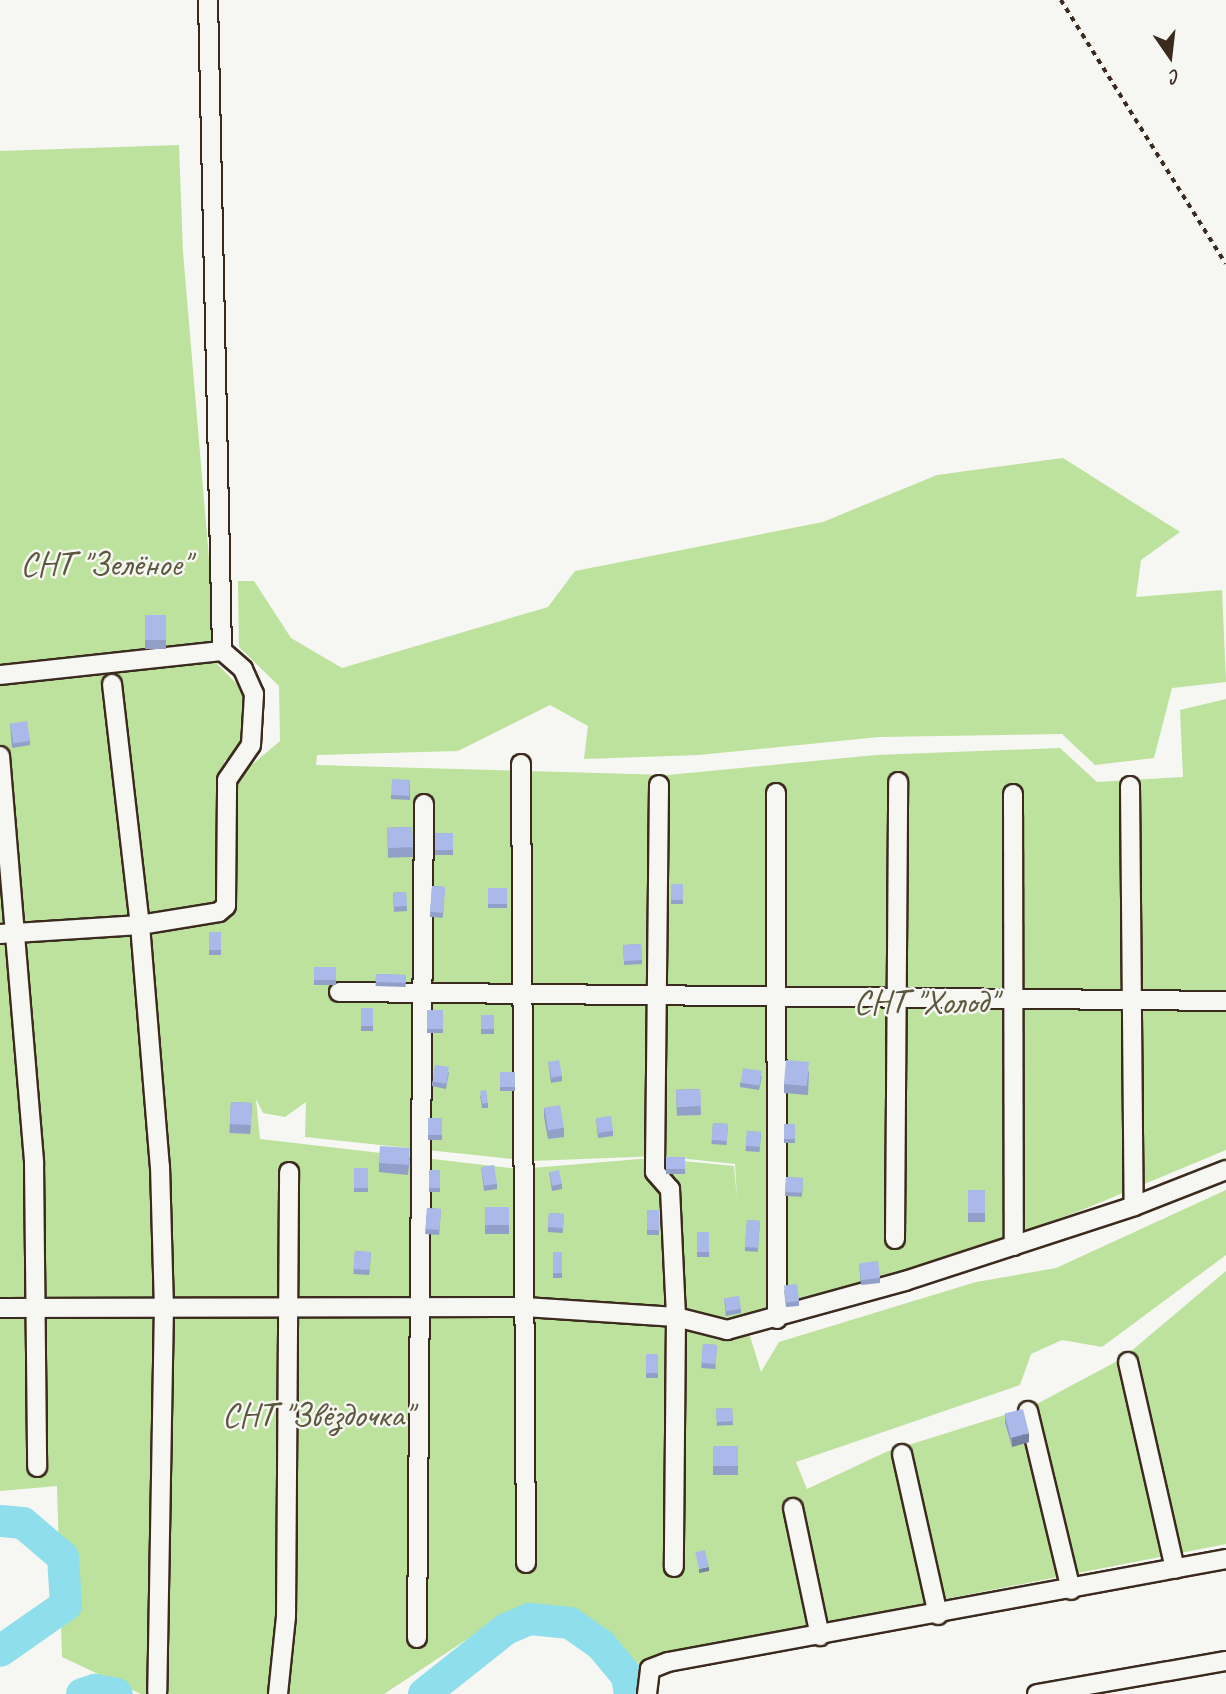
<!DOCTYPE html>
<html>
<head>
<meta charset="utf-8">
<style>
  body { margin:0 }
  #map { position:relative; width:1226px; height:1694px; overflow:hidden; background:#f6f6f2; font-family:Caveat,sans-serif }
  div>[style] { position:absolute }
  .green>* { inset:0; background:#bde29d }
  .river>* { height:32px; margin:-16px; padding:0 16px; transform-origin:16px; border-radius:16px; background:#8edeeb }
  .path>* { height:3.5px; margin-top:-1.75px; transform-origin:0; background:repeating-linear-gradient(90deg,#3b2a1e 0 5px,transparent 0 10px) }
  .roads { filter:drop-shadow(2px 0 #3b2a1e) drop-shadow(-2px 0 #3b2a1e) drop-shadow(0 2px #3b2a1e) drop-shadow(0 -2px #3b2a1e) }
  .minor>* { height:18px; margin:-9px; padding:0 9px; transform-origin:9px; border-radius:9px; background:#f6f6f2 }
  .wall>* { inset:0; background:#929fc8; transform-origin:0 0 }
  .shaded-wall>* { inset:0; background:#7782a3 }
  .building>* { inset:0; background:#aab9e9; transform-origin:0 0 }
  span { translate:-50% -50%; white-space:nowrap; text-align:center; line-height:1.15; -webkit-text-stroke:5px #f6f6f2; paint-order:stroke }
  .park-label { font-size:35px; color:#5c583e }
  .north { position:absolute; left:1135px; top:21px; width:70px; height:70px; -webkit-text-stroke:5px #f6f6f2; paint-order:stroke; rotate:166deg; font-size:19px; font-weight:700; line-height:28px; text-align:center; color:#3b2a1e }
  .north::after { content:''; display:block; margin:auto; width:24px; height:32px; background:#3b2a1e; clip-path:polygon(50% 0,100% 100%,50% 72%,0 100%) }
</style>
</head>
<body>
<div id="map">
  <div class="green">
    <i style="clip-path:polygon(evenodd,179px 145px,183px 252px,218px 665px,244px 691px,243px 753px,224px 761px,233px 851px,235px 779px,280px 741px,279px 686px,239px 647px,238px 581px,254px 581px,291px 638px,342px 668px,548px 607px,575px 571px,823px 522px,937px 475px,1063px 458px,1180px 532px,1141px 560px,1136px 597px,1222px 590px,1226px 682px,1172px 688px,1154px 758px,1095px 765px,1062px 734px,879px 737px,699px 755px,584px 759px,588px 726px,550px 705px,458px 751px,317px 755px,316px 765px,668px 775px,876px 755px,1060px 748px,1097px 782px,1183px 777px,1180px 710px,1226px 699px,1226px 1150px,1082px 1210px,853px 1293px,746px 1323px,761px 1372px,779px 1342px,976px 1282px,1056px 1268px,1226px 1190px,1226px 1255px,1102px 1347px,1062px 1340px,1031px 1354px,1020px 1385px,796px 1462px,807px 1489px,886px 1452px,1033px 1406px,1123px 1358px,1226px 1271px,1226px 1544px,676px 1652px,639px 1664px,563px 1612px,510px 1611px,384px 1694px,141px 1694px,62px 1657px,57px 1486px,0 1491px,0 151px,179px 145px,256px 1099px,263px 1113px,285px 1117px,306px 1102px,305px 1137px,531px 1161px,660px 1156px,735px 1164px,737px 1199px,734px 1166px,652px 1158px,519px 1169px,260px 1139px,256px 1099px)"></i>
  </div>
  <div class="river">
    <i style="left:0;top:1521px;width:23px;rotate:5deg"></i>
    <i style="left:23px;top:1523px;width:52px;rotate:40.4deg"></i>
    <i style="left:63px;top:1557px;width:48px;rotate:86.4deg"></i>
    <i style="left:66px;top:1605px;width:80px;rotate:145.1deg"></i>
    <i style="left:82px;top:1694px;width:14px;rotate:-17deg"></i>
    <i style="left:95px;top:1690px;width:22px;rotate:10deg"></i>
    <i style="left:424px;top:1694px;width:105px;rotate:-38.4deg"></i>
    <i style="left:506px;top:1629px;width:26px;rotate:-23deg"></i>
    <i style="left:530px;top:1619px;width:40px;rotate:5.7deg"></i>
    <i style="left:570px;top:1623px;width:38px;rotate:35deg"></i>
    <i style="left:601px;top:1645px;width:40px;rotate:50deg"></i>
    <i style="left:627px;top:1676px;width:18px;rotate:81deg"></i>
  </div>
  <div class="path">
    <i style="left:1061px;top:0;width:311px;rotate:58deg"></i>
  </div>
  <div class="roads">
    <div class="minor">
      <i style="left:0;top:675px;width:223px;rotate:-6.2deg"></i>
      <i style="left:112px;top:684px;width:243px;rotate:83.4deg"></i>
      <i style="left:140px;top:925px;width:242px;rotate:85.3deg"></i>
      <i style="left:160px;top:1166px;width:139px;rotate:88.4deg"></i>
      <i style="left:164px;top:1305px;width:387px;rotate:91deg"></i>
      <i style="left:0;top:756px;width:408px;rotate:85.2deg"></i>
      <i style="left:34px;top:1163px;width:304px;rotate:89.4deg"></i>
      <i style="left:521px;top:764px;width:799px;rotate:89.64deg"></i>
      <i style="left:659px;top:785px;width:387px;rotate:90.6deg"></i>
      <i style="left:655px;top:1172px;width:23px;rotate:49deg"></i>
      <i style="left:670px;top:1189px;width:128px;rotate:87.3deg"></i>
      <i style="left:676px;top:1317px;width:250px;rotate:90.5deg"></i>
      <i style="left:1130px;top:786px;width:420px;rotate:89.5deg"></i>
      <i style="left:776px;top:793px;width:526px;rotate:89.89deg"></i>
      <i style="left:1013px;top:794px;width:452px;rotate:89.9deg"></i>
      <i style="left:0;top:934px;width:140px;rotate:-3.7deg"></i>
      <i style="left:140px;top:925px;width:80px;rotate:-9.3deg"></i>
      <i style="left:219px;top:912px;width:9px;rotate:-41deg"></i>
      <i style="left:226px;top:906px;width:126px;rotate:-89.5deg"></i>
      <i style="left:227px;top:780px;width:42px;rotate:-55.6deg"></i>
      <i style="left:251px;top:745px;width:51px;rotate:-86.6deg"></i>
      <i style="left:254px;top:694px;width:27px;rotate:-114deg"></i>
      <i style="left:243px;top:669px;width:28px;rotate:-139deg"></i>
      <i style="left:222px;top:651px;width:651px;rotate:-91.23deg"></i>
      <i style="left:339px;top:992px;width:887px;rotate:0.58deg"></i>
      <i style="left:895px;top:1239px;width:457px;rotate:-89.6deg"></i>
      <i style="left:0;top:1308px;width:525px;rotate:-0.11deg"></i>
      <i style="left:525px;top:1307px;width:151px;rotate:3.8deg"></i>
      <i style="left:676px;top:1317px;width:53px;rotate:14.3deg"></i>
      <i style="left:727px;top:1330px;width:185px;rotate:-15.4deg"></i>
      <i style="left:905px;top:1281px;width:241px;rotate:-18.1deg"></i>
      <i style="left:1134px;top:1206px;width:99px;rotate:-21.4deg"></i>
      <i style="left:1128px;top:1362px;width:212px;rotate:77.2deg"></i>
      <i style="left:1028px;top:1411px;width:184px;rotate:76.5deg"></i>
      <i style="left:902px;top:1454px;width:165px;rotate:77.4deg"></i>
      <i style="left:793px;top:1508px;width:131px;rotate:78.1deg"></i>
      <i style="left:417px;top:1638px;width:834px;rotate:-89.52deg"></i>
      <i style="left:278px;top:1694px;width:77px;rotate:-84.1deg"></i>
      <i style="left:286px;top:1617px;width:445px;rotate:-89.6deg"></i>
      <i style="left:647px;top:1694px;width:25px;rotate:-83deg"></i>
      <i style="left:650px;top:1669px;width:19px;rotate:-21deg"></i>
      <i style="left:668px;top:1662px;width:567px;rotate:-10.46deg"></i>
      <i style="left:1037px;top:1694px;width:192px;rotate:-9.9deg"></i>
    </div>
  </div>
  <div class="wall">
    <i style="left:145px;top:615px;width:21px;height:34px"></i>
    <i style="clip-path:polygon(10px 723px,30px 741px,30px 745px,12px 748px)"></i>
    <i style="clip-path:polygon(410px 780px,410px 800px,391px 799px,391px 795px)"></i>
    <i style="left:412px;top:827px;width:30px;height:25px;rotate:88deg"></i>
    <i style="left:453px;top:833px;width:22px;height:18px;rotate:90deg"></i>
    <i style="left:671px;top:884px;width:12px;height:20px"></i>
    <i style="left:432px;top:886px;width:13px;height:31px;rotate:4deg"></i>
    <i style="left:507px;top:888px;width:20px;height:19px;rotate:90deg"></i>
    <i style="left:406px;top:892px;width:19px;height:13px;rotate:87deg"></i>
    <i style="left:209px;top:932px;width:12px;height:23px"></i>
    <i style="left:641px;top:944px;width:20px;height:18px;rotate:87deg"></i>
    <i style="left:314px;top:967px;width:22px;height:18px"></i>
    <i style="left:376px;top:974px;width:30px;height:12px;rotate:2deg"></i>
    <i style="left:361px;top:1008px;width:12px;height:23px"></i>
    <i style="left:427px;top:1010px;width:16px;height:23px"></i>
    <i style="left:481px;top:1015px;width:13px;height:19px"></i>
    <i style="clip-path:polygon(548px 1061px,562px 1076px,562px 1081px,551px 1083px)"></i>
    <i style="clip-path:polygon(809px 1071px,808px 1095px,784px 1093px,784px 1084px)"></i>
    <i style="clip-path:polygon(449px 1072px,446px 1089px,432px 1086px,432px 1082px)"></i>
    <i style="left:500px;top:1072px;width:15px;height:19px"></i>
    <i style="clip-path:polygon(762px 1076px,759px 1090px,740px 1087px,740px 1083px)"></i>
    <i style="left:700px;top:1089px;width:26px;height:24px;rotate:88deg"></i>
    <i style="clip-path:polygon(480px 1095px,488px 1103px,488px 1108px,482px 1108px)"></i>
    <i style="left:231px;top:1102px;width:21px;height:31px;rotate:3deg"></i>
    <i style="clip-path:polygon(544px 1108px,564px 1128px,564px 1137px,548px 1139px,544px 1117px)"></i>
    <i style="left:428px;top:1118px;width:14px;height:22px"></i>
    <i style="clip-path:polygon(596px 1118px,613px 1131px,613px 1136px,598px 1138px)"></i>
    <i style="left:713px;top:1123px;width:15px;height:21px;rotate:4deg"></i>
    <i style="left:784px;top:1124px;width:11px;height:19px"></i>
    <i style="left:747px;top:1131px;width:14px;height:20px;rotate:4deg"></i>
    <i style="clip-path:polygon(410px 1157px,408px 1175px,379px 1172px,379px 1163px)"></i>
    <i style="left:666px;top:1157px;width:19px;height:17px"></i>
    <i style="clip-path:polygon(481px 1167px,497px 1184px,497px 1189px,484px 1191px)"></i>
    <i style="left:354px;top:1168px;width:14px;height:24px"></i>
    <i style="left:429px;top:1170px;width:11px;height:22px"></i>
    <i style="clip-path:polygon(549px 1172px,562px 1184px,562px 1189px,552px 1191px)"></i>
    <i style="left:786px;top:1177px;width:17px;height:19px;rotate:3deg"></i>
    <i style="left:968px;top:1190px;width:17px;height:32px"></i>
    <i style="left:485px;top:1207px;width:24px;height:27px"></i>
    <i style="left:427px;top:1208px;width:14px;height:26px;rotate:4deg"></i>
    <i style="left:647px;top:1210px;width:12px;height:25px"></i>
    <i style="left:549px;top:1213px;width:15px;height:19px;rotate:4deg"></i>
    <i style="left:747px;top:1220px;width:13px;height:31px;rotate:4deg"></i>
    <i style="left:697px;top:1232px;width:12px;height:25px"></i>
    <i style="left:355px;top:1251px;width:16px;height:23px;rotate:4deg"></i>
    <i style="left:553px;top:1252px;width:9px;height:26px"></i>
    <i style="clip-path:polygon(859px 1264px,880px 1278px,880px 1283px,861px 1285px)"></i>
    <i style="clip-path:polygon(784px 1290px,799px 1301px,799px 1306px,786px 1307px)"></i>
    <i style="clip-path:polygon(724px 1299px,741px 1309px,741px 1313px,726px 1316px)"></i>
    <i style="left:703px;top:1344px;width:14px;height:24px;rotate:4deg"></i>
    <i style="left:646px;top:1354px;width:12px;height:24px"></i>
    <i style="left:732px;top:1408px;width:17px;height:16px;rotate:87deg"></i>
    <i style="clip-path:polygon(1005px 1414px,1029px 1442px,1012px 1447px,1005px 1423px)"></i>
    <i style="left:713px;top:1446px;width:25px;height:29px"></i>
  </div>
  <div class="shaded-wall">
    <i style="clip-path:polygon(1029px 1433px,1029px 1442px,1012px 1447px,1012px 1438px)"></i>
    <i style="clip-path:polygon(709px 1567px,709px 1571px,699px 1573px,699px 1569px)"></i>
  </div>
  <div class="building">
    <i style="left:145px;top:615px;width:21px;height:25px"></i>
    <i style="left:27px;top:721px;width:20px;height:17px;rotate:81deg"></i>
    <i style="left:392px;top:779px;width:18px;height:16px;rotate:3deg"></i>
    <i style="left:412px;top:827px;width:20px;height:25px;rotate:87deg"></i>
    <i style="left:453px;top:833px;width:17px;height:18px;rotate:90deg"></i>
    <i style="left:671px;top:884px;width:12px;height:16px"></i>
    <i style="left:432px;top:886px;width:13px;height:26px;rotate:4deg"></i>
    <i style="left:507px;top:888px;width:16px;height:19px;rotate:90deg"></i>
    <i style="left:406px;top:892px;width:14px;height:13px;rotate:86deg"></i>
    <i style="left:209px;top:932px;width:12px;height:18px"></i>
    <i style="left:641px;top:944px;width:16px;height:18px;rotate:86deg"></i>
    <i style="left:314px;top:967px;width:22px;height:13px"></i>
    <i style="left:376px;top:974px;width:30px;height:8px;rotate:2deg"></i>
    <i style="left:361px;top:1008px;width:12px;height:18px"></i>
    <i style="left:427px;top:1010px;width:16px;height:19px"></i>
    <i style="left:481px;top:1015px;width:13px;height:14px"></i>
    <i style="left:559px;top:1060px;width:16px;height:11px;rotate:79deg"></i>
    <i style="left:786px;top:1060px;width:23px;height:24px;rotate:5deg"></i>
    <i style="left:435px;top:1065px;width:14px;height:17px;rotate:8deg"></i>
    <i style="left:743px;top:1068px;width:19px;height:15px;rotate:9deg"></i>
    <i style="left:500px;top:1072px;width:15px;height:15px"></i>
    <i style="left:700px;top:1089px;width:17px;height:24px;rotate:87deg"></i>
    <i style="left:486px;top:1090px;width:13px;height:6px;rotate:81deg"></i>
    <i style="left:231px;top:1102px;width:21px;height:22px;rotate:3deg"></i>
    <i style="left:560px;top:1105px;width:23px;height:16px;rotate:80deg"></i>
    <i style="left:611px;top:1116px;width:15px;height:15px;rotate:82deg"></i>
    <i style="left:428px;top:1118px;width:14px;height:17px"></i>
    <i style="left:713px;top:1123px;width:15px;height:17px;rotate:4deg"></i>
    <i style="left:784px;top:1124px;width:11px;height:15px"></i>
    <i style="left:747px;top:1131px;width:14px;height:15px;rotate:4deg"></i>
    <i style="left:380px;top:1146px;width:30px;height:17px;rotate:4deg"></i>
    <i style="left:666px;top:1157px;width:19px;height:12px"></i>
    <i style="left:494px;top:1165px;width:19px;height:13px;rotate:81deg"></i>
    <i style="left:354px;top:1168px;width:14px;height:20px"></i>
    <i style="left:429px;top:1170px;width:11px;height:18px"></i>
    <i style="left:559px;top:1170px;width:14px;height:10px;rotate:78deg"></i>
    <i style="left:786px;top:1177px;width:17px;height:15px;rotate:3deg"></i>
    <i style="left:968px;top:1190px;width:17px;height:23px"></i>
    <i style="left:485px;top:1207px;width:24px;height:18px"></i>
    <i style="left:427px;top:1208px;width:14px;height:21px;rotate:4deg"></i>
    <i style="left:647px;top:1210px;width:12px;height:20px"></i>
    <i style="left:549px;top:1213px;width:15px;height:14px;rotate:4deg"></i>
    <i style="left:747px;top:1220px;width:13px;height:27px;rotate:4deg"></i>
    <i style="left:697px;top:1232px;width:12px;height:20px"></i>
    <i style="left:355px;top:1251px;width:16px;height:18px;rotate:4deg"></i>
    <i style="left:553px;top:1252px;width:9px;height:21px"></i>
    <i style="left:878px;top:1261px;width:17px;height:19px;rotate:83deg"></i>
    <i style="left:797px;top:1284px;width:17px;height:13px;rotate:83deg"></i>
    <i style="left:739px;top:1296px;width:13px;height:15px;rotate:81deg"></i>
    <i style="left:703px;top:1344px;width:14px;height:19px;rotate:4deg"></i>
    <i style="left:646px;top:1354px;width:12px;height:19px"></i>
    <i style="left:732px;top:1408px;width:13px;height:16px;rotate:86deg"></i>
    <i style="left:1023px;top:1409px;width:25px;height:19px;rotate:76deg"></i>
    <i style="left:713px;top:1446px;width:25px;height:20px"></i>
    <i style="left:705px;top:1550px;width:17px;height:10px;rotate:77deg"></i>
  </div>
  <div class="park-label">
    <span style="left:105px;top:564px">СНТ "Зелёное"</span>
    <span style="left:925px;top:1002px">СНТ "Холод"</span>
    <span style="left:317px;top:1415px">СНТ "Звёздочка"</span>
  </div>
  <div class="north">С</div>
</div>
</body>
</html>
